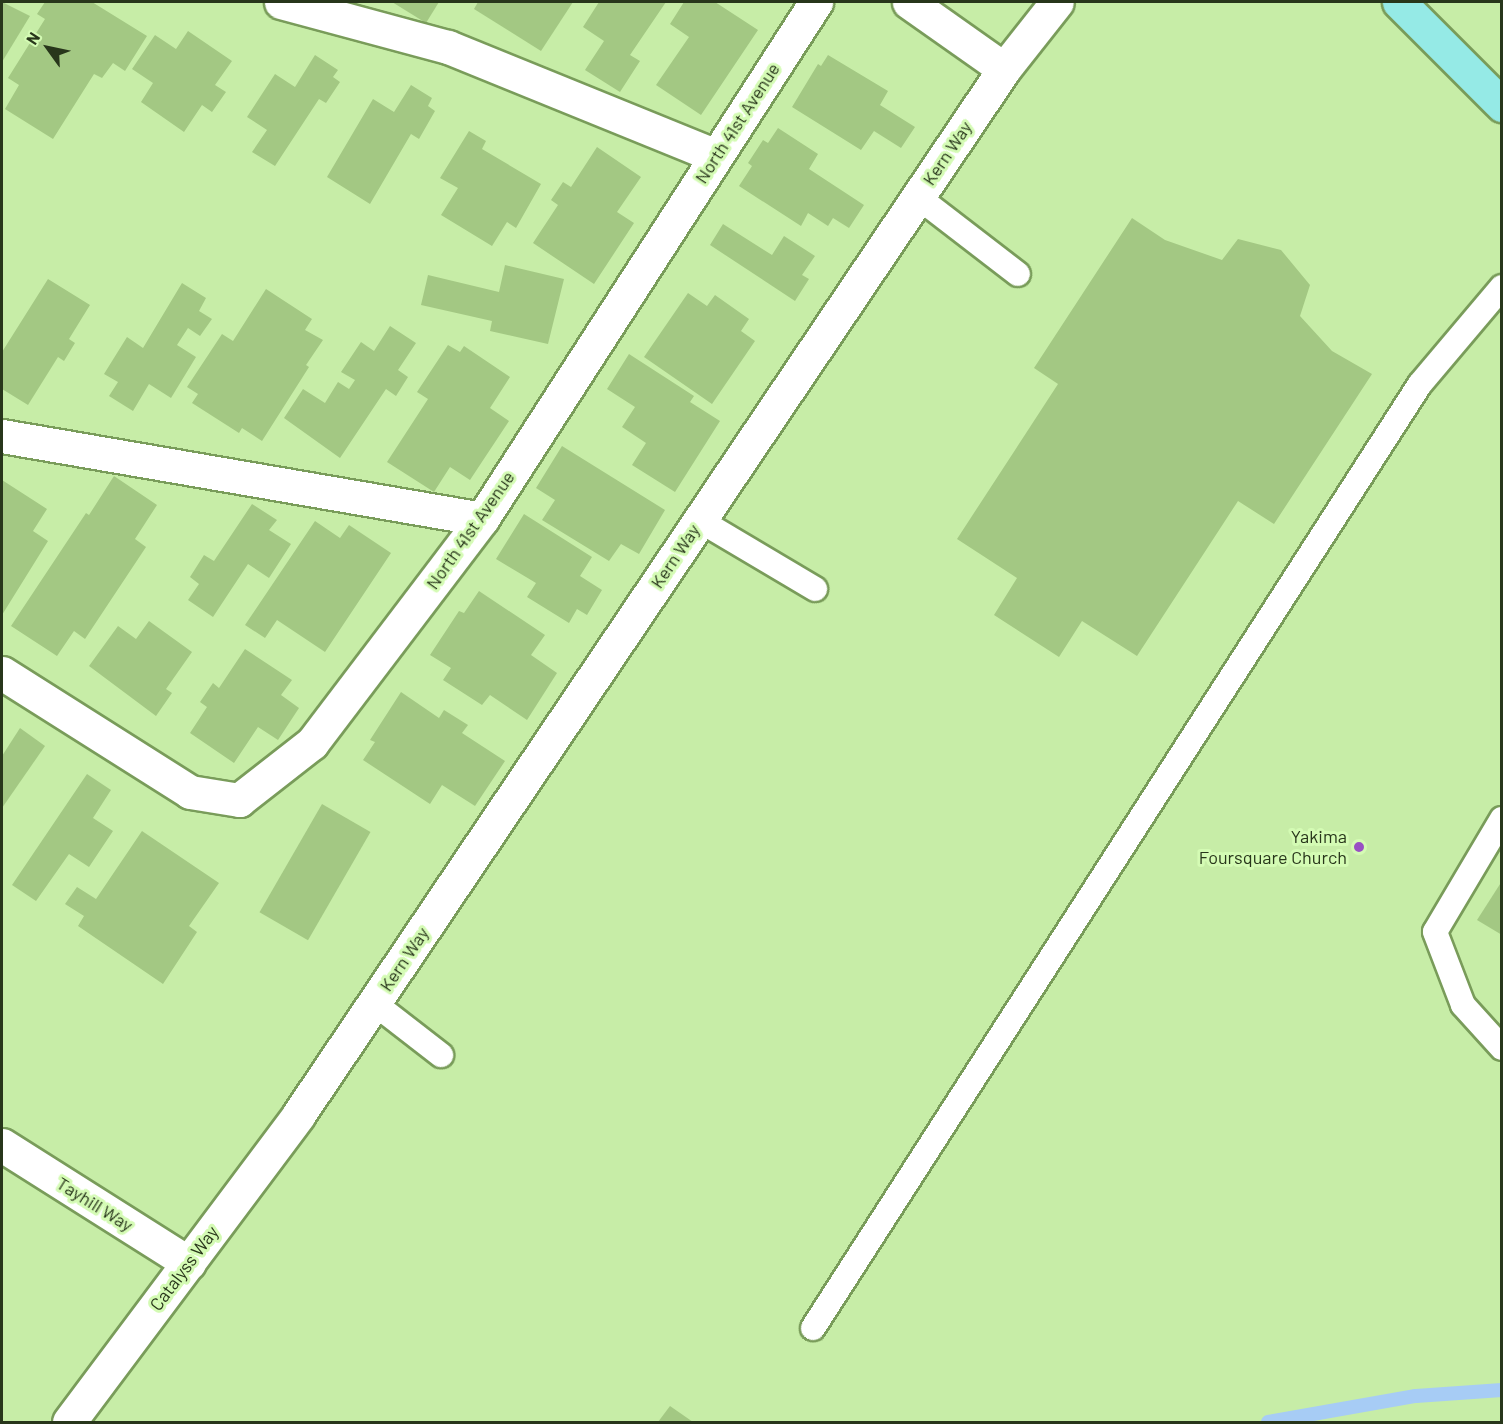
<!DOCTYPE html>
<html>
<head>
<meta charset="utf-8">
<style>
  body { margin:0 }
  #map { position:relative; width:1503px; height:1424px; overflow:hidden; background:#c7eda7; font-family:Barlow,sans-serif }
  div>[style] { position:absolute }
  .stream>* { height:14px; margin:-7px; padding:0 7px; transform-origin:7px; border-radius:7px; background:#a7ccf5 }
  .building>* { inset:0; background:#a3c883; transform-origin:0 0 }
  .roads { filter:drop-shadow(2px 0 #799c5a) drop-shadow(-2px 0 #799c5a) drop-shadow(0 2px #799c5a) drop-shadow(0 -2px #799c5a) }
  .lane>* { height:24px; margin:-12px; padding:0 12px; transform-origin:12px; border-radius:12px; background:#fff }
  .street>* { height:33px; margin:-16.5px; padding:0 16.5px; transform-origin:16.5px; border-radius:16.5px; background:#fff }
  .primary>* { height:33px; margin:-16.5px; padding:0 16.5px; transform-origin:16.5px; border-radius:16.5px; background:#95eae6 }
  .dots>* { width:16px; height:16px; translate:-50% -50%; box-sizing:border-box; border:3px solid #d4fbb4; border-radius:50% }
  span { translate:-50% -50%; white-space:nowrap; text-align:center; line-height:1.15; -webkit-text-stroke:6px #d4fbb4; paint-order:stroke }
  .street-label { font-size:18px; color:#28361b }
  .poi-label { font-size:18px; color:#28361b }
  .right { translate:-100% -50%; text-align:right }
  .frame { position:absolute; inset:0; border:3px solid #28361b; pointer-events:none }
  .north { position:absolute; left:18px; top:18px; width:60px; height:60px; -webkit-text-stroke:4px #d4fbb4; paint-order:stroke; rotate:303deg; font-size:16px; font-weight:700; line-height:24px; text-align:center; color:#28361b }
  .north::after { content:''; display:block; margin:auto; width:21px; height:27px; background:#28361b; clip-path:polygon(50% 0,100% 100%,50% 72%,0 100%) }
</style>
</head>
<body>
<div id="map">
  <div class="stream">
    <i style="left:1268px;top:1422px;width:150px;rotate:-10deg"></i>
    <i style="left:1416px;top:1396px;width:86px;rotate:-4deg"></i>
  </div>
  <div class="building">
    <i style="clip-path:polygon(2px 2px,30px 16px,2px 62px)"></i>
    <i style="clip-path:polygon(45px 2px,92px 2px,147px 36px,125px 71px,113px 63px,102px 78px,94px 74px,53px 139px,5px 109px,19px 85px,8px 78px,45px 19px,37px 14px)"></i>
    <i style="clip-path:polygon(392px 2px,439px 2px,426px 23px)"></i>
    <i style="clip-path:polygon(478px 2px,573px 2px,541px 51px,474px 9px)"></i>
    <i style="clip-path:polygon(599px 2px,666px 2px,630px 55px,640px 61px,620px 92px,585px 70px,604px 41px,583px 27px)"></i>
    <i style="clip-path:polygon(684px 2px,715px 2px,758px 30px,701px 115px,656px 85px,689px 37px,670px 24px)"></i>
    <i style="clip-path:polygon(188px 31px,232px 61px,215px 85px,226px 92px,212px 112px,202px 105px,184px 132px,141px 102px,153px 83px,132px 69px,155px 35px,176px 49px)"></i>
    <i style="clip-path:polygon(315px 55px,338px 70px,333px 77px,340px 82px,326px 103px,319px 99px,275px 166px,252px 152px,267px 130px,247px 117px,275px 74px,295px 87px)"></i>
    <i style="clip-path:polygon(828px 55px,888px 91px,880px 105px,915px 127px,901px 148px,874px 131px,861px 150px,792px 107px,818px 64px,821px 66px)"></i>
    <i style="clip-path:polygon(411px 85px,432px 98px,428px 106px,435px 111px,419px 139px,411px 134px,370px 204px,327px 177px,373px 99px,394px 112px)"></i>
    <i style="clip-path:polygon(778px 128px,818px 154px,809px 169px,864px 205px,849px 228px,833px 218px,828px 226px,808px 213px,801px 226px,739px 186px,752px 166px,748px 163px,763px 140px,768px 143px)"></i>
    <i style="clip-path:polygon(469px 131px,486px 141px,482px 149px,541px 184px,516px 228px,507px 222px,492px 246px,441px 215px,458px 188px,440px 178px)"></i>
    <i style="clip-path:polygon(597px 147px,641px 177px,617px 212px,634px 223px,594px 284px,533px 243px,558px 205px,551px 200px,563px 182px,571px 187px)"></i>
    <i style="clip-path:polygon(1132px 218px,1165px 240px,1222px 260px,1238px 239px,1281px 250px,1310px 285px,1300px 316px,1332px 351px,1372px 374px,1274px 524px,1238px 501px,1137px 656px,1082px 621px,1059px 657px,994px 615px,1017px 578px,957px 539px,1058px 384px,1034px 368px)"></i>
    <i style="clip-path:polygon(723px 224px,772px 255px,784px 236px,815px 256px,802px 275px,809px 279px,795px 301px,710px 245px)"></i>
    <i style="clip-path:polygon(505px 265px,564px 279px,548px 344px,490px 331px,492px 321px,421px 305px,428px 275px,499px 292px)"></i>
    <i style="clip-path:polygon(48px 279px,90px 305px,69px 339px,75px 343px,64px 361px,58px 357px,28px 405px,2px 389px,2px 352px)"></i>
    <i style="clip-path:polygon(182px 283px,206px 298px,199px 311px,212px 319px,200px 336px,188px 328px,177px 345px,196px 357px,171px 398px,149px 384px,133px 411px,109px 396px,118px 382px,104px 374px,127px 337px,143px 348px)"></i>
    <i style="clip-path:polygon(266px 289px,312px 319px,305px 330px,323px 340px,306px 365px,309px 367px,262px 441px,242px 428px,239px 433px,192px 403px,198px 394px,187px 387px,222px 334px,233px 341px)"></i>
    <i style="clip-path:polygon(688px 293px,707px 306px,715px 295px,749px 319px,741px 331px,755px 341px,712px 404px,644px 357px)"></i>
    <i style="clip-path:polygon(390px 326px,416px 343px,398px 370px,408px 377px,396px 396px,386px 389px,340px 458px,284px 418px,303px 389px,325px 403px,338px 382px,349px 389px,355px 380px,341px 372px,361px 342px,374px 351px)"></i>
    <i style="clip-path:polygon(448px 345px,460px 352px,464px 346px,510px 377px,490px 408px,509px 421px,470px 480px,450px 467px,434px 492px,387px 462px,428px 399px,417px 392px)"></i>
    <i style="clip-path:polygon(629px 354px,694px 396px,690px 402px,720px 421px,675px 492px,632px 465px,646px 443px,622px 427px,635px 407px,607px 389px)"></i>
    <i style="clip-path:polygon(562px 446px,665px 510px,639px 554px,621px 544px,609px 561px,542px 520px,555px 500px,536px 488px)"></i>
    <i style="clip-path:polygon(114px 476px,157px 505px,135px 539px,146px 547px,85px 639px,74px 631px,57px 656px,11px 626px,86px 513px,89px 515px)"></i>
    <i style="clip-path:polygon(2px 480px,47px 509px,33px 531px,48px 541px,2px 615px)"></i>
    <i style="clip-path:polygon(252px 504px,277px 520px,269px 530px,291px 544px,269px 578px,248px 564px,213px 617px,188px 600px,199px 584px,190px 577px,204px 555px,214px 561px)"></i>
    <i style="clip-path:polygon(524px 514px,592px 557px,580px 576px,602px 590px,587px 615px,577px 609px,569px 623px,527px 597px,536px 583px,496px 559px)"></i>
    <i style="clip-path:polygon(315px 521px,340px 538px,349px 525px,391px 553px,325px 652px,277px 620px,265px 638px,245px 625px)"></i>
    <i style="clip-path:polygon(479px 591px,545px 635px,531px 655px,557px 673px,527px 720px,490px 695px,482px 705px,443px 680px,451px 668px,430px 655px,459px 611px,464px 613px)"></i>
    <i style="clip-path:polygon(149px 621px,192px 652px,166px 689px,172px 693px,156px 716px,89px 666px,118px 626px,136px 639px)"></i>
    <i style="clip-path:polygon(245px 649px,292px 680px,281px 695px,299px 708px,278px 740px,258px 727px,234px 763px,190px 733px,207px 707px,200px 702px,213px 683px,219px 688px)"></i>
    <i style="clip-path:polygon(401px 692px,439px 718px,444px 710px,468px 725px,462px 733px,505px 761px,475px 806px,442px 785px,430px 804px,363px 760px,375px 742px,370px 740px)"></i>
    <i style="clip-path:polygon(20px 728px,45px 746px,2px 808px,2px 756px)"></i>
    <i style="clip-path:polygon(87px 774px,111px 790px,93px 818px,113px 831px,89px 867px,69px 854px,36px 901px,12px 885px)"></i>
    <i style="left:322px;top:804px;width:56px;height:125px;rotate:30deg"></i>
    <i style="clip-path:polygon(142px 831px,219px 883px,189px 926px,197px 932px,163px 984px,78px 926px,84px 916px,65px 904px,77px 887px,96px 899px)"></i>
    <i style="clip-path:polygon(1502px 881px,1502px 935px,1477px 920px)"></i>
    <i style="clip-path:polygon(670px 1406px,693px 1422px,658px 1422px)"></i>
  </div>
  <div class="roads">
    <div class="lane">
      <i style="left:918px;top:197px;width:126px;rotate:37.6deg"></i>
      <i style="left:699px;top:520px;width:135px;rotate:30.7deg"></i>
      <i style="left:1502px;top:819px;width:131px;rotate:120.7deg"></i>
      <i style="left:1435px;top:932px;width:78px;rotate:69deg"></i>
      <i style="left:1463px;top:1005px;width:58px;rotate:47.8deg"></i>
      <i style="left:374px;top:1003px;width:85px;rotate:37.8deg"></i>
      <i style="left:813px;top:1328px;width:1122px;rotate:-57.26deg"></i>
      <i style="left:1420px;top:384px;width:127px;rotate:-49.8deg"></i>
    </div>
    <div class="street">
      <i style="left:281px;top:2px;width:173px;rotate:15.1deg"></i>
      <i style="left:448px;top:47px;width:289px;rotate:22.1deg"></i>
      <i style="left:909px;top:2px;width:116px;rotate:35.2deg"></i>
      <i style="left:2px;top:436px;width:487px;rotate:9.8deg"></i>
      <i style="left:2px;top:673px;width:222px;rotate:32.3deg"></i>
      <i style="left:190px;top:792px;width:50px;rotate:9.3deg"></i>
      <i style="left:239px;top:800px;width:93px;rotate:-38deg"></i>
      <i style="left:312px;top:743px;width:281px;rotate:-52.8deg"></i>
      <i style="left:482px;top:519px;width:616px;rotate:-57.14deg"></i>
      <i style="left:2px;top:1145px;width:221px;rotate:32.3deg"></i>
      <i style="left:69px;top:1422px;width:384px;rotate:-53.2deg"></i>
      <i style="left:299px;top:1114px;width:1261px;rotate:-55.99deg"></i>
      <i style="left:1004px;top:69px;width:85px;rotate:-51.7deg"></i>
    </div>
    <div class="primary">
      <i style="left:1399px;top:2px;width:146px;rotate:45deg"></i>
    </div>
  </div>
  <div class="dots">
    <i style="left:1359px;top:847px;background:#9950c3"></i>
  </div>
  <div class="street-label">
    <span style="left:737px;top:123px;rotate:-57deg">North 41st Avenue</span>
    <span style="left:947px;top:153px;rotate:-56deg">Kern Way</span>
    <span style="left:470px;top:530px;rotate:-55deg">North 41st Avenue</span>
    <span style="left:675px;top:556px;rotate:-56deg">Kern Way</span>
    <span style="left:404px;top:959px;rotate:-56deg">Kern Way</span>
    <span style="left:95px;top:1204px;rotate:32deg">Tayhill Way</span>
    <span style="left:184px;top:1268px;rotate:-53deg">Catalyss Way</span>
  </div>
  <div class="poi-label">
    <span class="right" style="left:1347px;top:847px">Yakima<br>Foursquare Church</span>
  </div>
  <div class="frame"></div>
  <div class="north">N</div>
</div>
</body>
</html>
